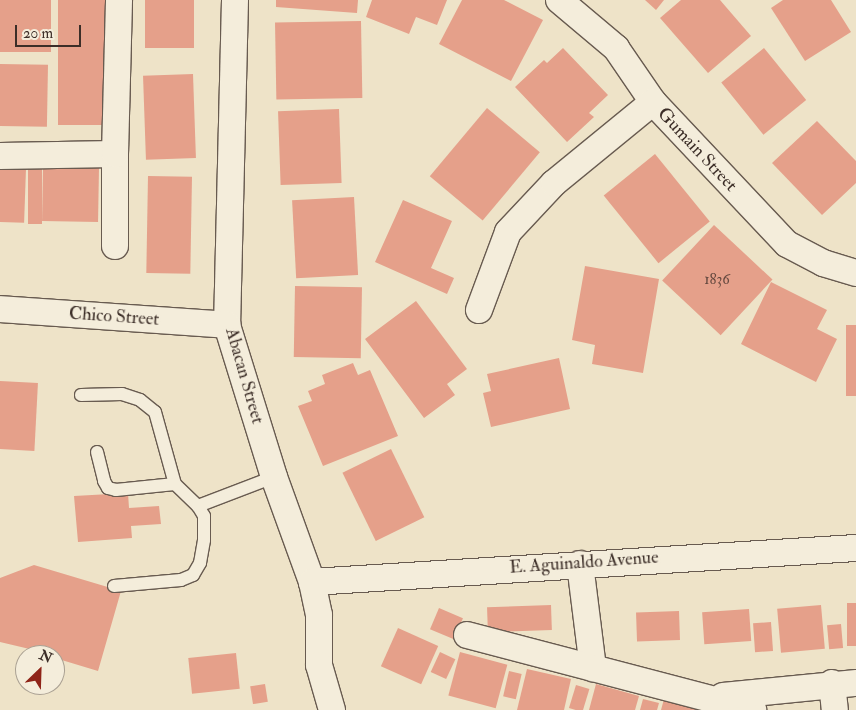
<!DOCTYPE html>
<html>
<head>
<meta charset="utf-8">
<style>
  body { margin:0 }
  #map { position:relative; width:856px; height:710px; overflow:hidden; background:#eee3c8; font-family:"IM FELL Double Pica",serif }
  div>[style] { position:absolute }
  .building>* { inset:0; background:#e5a08a; transform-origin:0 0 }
  .roads { filter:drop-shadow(1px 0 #685b50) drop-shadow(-1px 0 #685b50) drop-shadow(0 1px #685b50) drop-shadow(0 -1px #685b50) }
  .service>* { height:12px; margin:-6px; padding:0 6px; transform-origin:6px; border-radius:6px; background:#f4eddb }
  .minor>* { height:26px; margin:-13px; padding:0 13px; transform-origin:13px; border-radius:13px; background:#f4eddb }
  span { translate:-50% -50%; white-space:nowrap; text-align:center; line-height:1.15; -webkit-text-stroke:4px #f4eddb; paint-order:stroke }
  .number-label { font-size:15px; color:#664a40 }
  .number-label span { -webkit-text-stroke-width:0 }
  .street-label { font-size:18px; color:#3c2e28 }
  .north { position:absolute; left:15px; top:645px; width:50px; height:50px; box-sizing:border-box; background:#f4eddb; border:1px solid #aaa193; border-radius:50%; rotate:24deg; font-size:14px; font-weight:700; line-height:20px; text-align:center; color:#3c2e28 }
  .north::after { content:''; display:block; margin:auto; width:18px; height:22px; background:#8f2418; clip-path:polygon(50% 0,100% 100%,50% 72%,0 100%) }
  .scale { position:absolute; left:15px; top:25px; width:66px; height:22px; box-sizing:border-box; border:2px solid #3c2e28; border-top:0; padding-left:6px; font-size:15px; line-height:18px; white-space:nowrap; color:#3c2e28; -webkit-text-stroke:4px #f4eddb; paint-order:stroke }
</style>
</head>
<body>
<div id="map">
  <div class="building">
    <i style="left:0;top:0;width:51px;height:52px"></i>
    <i style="left:58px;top:0;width:49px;height:125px"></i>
    <i style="left:145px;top:0;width:49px;height:48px"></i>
    <i style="clip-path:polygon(276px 0,358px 0,357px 13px,276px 7px)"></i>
    <i style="clip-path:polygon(372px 0,447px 0,437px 25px,416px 17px,409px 34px,366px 17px)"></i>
    <i style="clip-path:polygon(462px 0,504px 0,543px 20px,511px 81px,439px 44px)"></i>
    <i style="clip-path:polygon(645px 0,664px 0,656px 10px)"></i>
    <i style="clip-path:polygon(681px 0,720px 0,751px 36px,708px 73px,660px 18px)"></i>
    <i style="clip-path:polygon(783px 0,831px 0,851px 32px,805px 61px,771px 8px)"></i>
    <i style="left:361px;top:21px;width:77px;height:86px;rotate:89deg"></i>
    <i style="clip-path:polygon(563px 48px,608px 95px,589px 113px,594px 117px,567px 142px,515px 87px,544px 60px,547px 63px)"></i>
    <i style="left:764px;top:48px;width:67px;height:55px;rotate:51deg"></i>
    <i style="left:0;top:64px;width:48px;height:62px;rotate:1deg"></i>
    <i style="left:193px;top:74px;width:84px;height:50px;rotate:88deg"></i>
    <i style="left:487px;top:108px;width:69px;height:89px;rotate:40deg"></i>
    <i style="left:339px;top:109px;width:74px;height:61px;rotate:88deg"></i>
    <i style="clip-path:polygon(817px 121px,856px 161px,856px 183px,822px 215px,772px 163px)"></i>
    <i style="left:655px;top:154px;width:87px;height:66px;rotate:51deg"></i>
    <i style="left:28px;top:164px;width:14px;height:60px"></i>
    <i style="left:43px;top:167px;width:56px;height:54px;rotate:1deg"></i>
    <i style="left:0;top:168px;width:26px;height:54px;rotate:2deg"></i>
    <i style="left:148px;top:176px;width:44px;height:97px;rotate:1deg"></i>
    <i style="left:354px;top:197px;width:78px;height:62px;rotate:87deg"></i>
    <i style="clip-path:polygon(403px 200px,452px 221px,431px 268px,454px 278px,447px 294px,375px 262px)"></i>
    <i style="left:714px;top:225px;width:80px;height:76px;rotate:43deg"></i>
    <i style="clip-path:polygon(585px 266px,659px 279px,643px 373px,592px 364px,595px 345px,572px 340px)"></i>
    <i style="clip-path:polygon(771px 282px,827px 310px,817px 329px,837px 339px,816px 382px,741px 344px)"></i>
    <i style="left:295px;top:286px;width:67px;height:71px;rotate:1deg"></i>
    <i style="clip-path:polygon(416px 301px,467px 369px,447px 384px,455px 395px,424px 418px,365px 339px)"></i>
    <i style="left:846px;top:325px;width:10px;height:71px"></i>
    <i style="clip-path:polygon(559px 358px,570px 409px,491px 427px,483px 393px,491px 391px,487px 374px)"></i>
    <i style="clip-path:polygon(353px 363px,358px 375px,370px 370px,398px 436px,323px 466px,298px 406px,312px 401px,308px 391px,325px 384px,322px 375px)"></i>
    <i style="left:0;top:381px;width:38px;height:68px;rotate:3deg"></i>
    <i style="left:391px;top:449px;width:76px;height:54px;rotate:64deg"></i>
    <i style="clip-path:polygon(128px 493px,129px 508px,159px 506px,161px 524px,131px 526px,132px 538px,78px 542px,74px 496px)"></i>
    <i style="clip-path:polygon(34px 565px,121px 591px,98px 671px,55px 658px,55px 655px,0 642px,0 578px)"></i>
    <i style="left:856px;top:603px;width:43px;height:9px;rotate:90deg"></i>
    <i style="left:551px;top:605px;width:25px;height:64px;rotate:88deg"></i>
    <i style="left:821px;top:605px;width:44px;height:44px;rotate:85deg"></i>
    <i style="left:439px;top:608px;width:26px;height:23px;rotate:23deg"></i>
    <i style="left:749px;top:609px;width:32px;height:47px;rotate:86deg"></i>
    <i style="left:679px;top:611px;width:29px;height:43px;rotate:88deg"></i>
    <i style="left:771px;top:622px;width:29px;height:18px;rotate:86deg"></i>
    <i style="left:841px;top:624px;width:24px;height:14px;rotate:85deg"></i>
    <i style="left:398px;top:628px;width:44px;height:42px;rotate:24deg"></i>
    <i style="left:440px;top:652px;width:17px;height:22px;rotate:25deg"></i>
    <i style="left:460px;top:652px;width:49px;height:45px;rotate:15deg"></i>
    <i style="left:236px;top:653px;width:36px;height:48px;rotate:84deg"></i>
    <i style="clip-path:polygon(527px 669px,571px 679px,564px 710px,517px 710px)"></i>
    <i style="left:509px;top:671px;width:13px;height:26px;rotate:13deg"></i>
    <i style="left:265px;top:684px;width:18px;height:15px;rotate:81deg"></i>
    <i style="clip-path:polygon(596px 684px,639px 696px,635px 710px,589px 710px)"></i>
    <i style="left:576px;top:685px;width:14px;height:24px;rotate:17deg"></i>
    <i style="clip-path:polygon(643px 699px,659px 703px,657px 710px,640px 710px)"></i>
    <i style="clip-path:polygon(664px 699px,698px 710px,661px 710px)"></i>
  </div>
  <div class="roads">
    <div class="service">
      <i style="left:81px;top:395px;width:41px;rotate:-1.4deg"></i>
      <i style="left:122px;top:394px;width:19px;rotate:18deg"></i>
      <i style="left:140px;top:400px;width:19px;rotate:39deg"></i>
      <i style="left:155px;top:412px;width:75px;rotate:74.5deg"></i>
      <i style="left:175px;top:484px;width:32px;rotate:44deg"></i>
      <i style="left:97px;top:452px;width:30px;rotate:76deg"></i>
      <i style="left:104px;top:481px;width:8px;rotate:60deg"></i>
      <i style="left:108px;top:488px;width:8px;rotate:14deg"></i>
      <i style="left:116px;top:490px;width:59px;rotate:-5.8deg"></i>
      <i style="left:114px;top:586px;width:67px;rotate:-5.1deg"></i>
      <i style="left:181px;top:580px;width:13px;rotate:-23deg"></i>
      <i style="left:193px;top:575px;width:14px;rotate:-60deg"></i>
      <i style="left:200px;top:563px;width:23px;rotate:-80deg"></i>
      <i style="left:204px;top:540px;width:24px;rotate:-90deg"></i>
      <i style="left:204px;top:516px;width:12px;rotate:-121deg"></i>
      <i style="left:198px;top:506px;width:81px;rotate:-20.9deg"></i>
    </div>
    <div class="minor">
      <i style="left:235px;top:0;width:325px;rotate:91.4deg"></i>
      <i style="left:227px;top:325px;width:159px;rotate:72.8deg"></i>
      <i style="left:274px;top:477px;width:112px;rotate:70.1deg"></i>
      <i style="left:312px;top:582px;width:34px;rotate:78deg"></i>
      <i style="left:319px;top:615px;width:50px;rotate:90deg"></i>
      <i style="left:319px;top:665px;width:47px;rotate:73.9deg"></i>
      <i style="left:559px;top:0;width:75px;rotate:40.1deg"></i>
      <i style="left:616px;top:48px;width:65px;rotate:55.6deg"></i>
      <i style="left:653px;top:102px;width:195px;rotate:46.7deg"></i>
      <i style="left:787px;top:244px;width:41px;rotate:27.8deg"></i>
      <i style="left:823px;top:263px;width:34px;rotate:17deg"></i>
      <i style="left:115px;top:154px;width:92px;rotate:90deg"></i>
      <i style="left:0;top:156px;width:115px;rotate:-1deg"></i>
      <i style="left:115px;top:154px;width:154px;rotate:-88.5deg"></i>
      <i style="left:0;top:309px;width:228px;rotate:4deg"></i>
      <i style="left:479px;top:310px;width:83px;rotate:-69.6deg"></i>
      <i style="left:508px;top:232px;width:67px;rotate:-46.8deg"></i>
      <i style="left:554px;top:183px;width:128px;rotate:-39.3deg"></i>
      <i style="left:580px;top:564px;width:105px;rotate:82.9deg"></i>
      <i style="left:312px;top:582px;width:545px;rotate:-3.58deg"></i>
      <i style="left:467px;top:635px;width:296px;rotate:14.7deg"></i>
      <i style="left:832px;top:683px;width:27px;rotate:84deg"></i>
      <i style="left:723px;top:696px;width:134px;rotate:-5.6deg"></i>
    </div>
  </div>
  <div class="number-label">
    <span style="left:717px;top:280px">1836</span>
  </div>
  <div class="street-label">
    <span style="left:697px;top:150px;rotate:47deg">Gumain Street</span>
    <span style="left:114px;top:317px;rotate:4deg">Chico Street</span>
    <span style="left:244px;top:376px;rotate:74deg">Abacan Street</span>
    <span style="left:584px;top:563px;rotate:-4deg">E. Aguinaldo Avenue</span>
  </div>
  <div class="north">N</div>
  <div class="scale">20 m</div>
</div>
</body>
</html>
